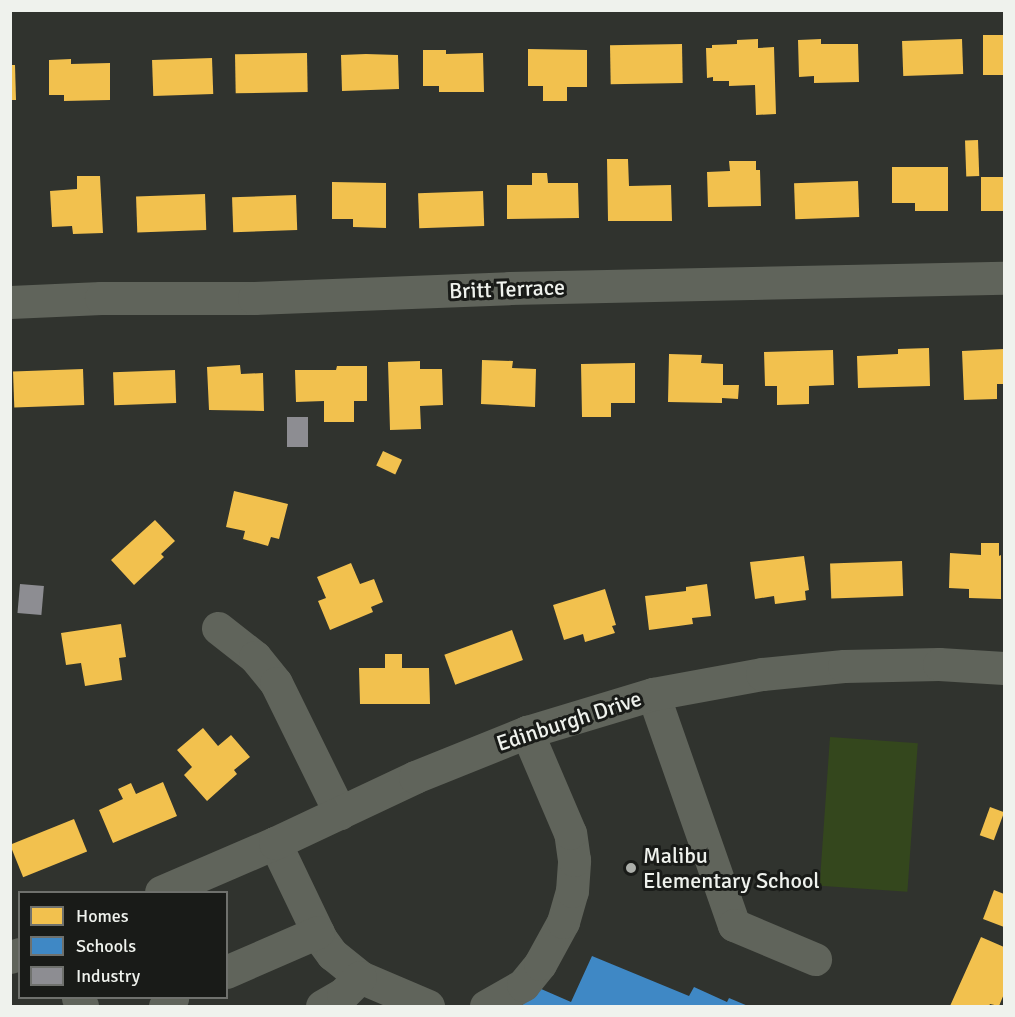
<!DOCTYPE html>
<style>
body{margin:0}
#map{position:relative;width:1015px;height:1017px;overflow:hidden;background:#30332e;font-family:Signika,sans-serif}
div>[style]{position:absolute}
.green>*{inset:0;background:#34471d;transform-origin:0 0}
.homes>*{inset:0;background:#f2c14e;transform-origin:0 0}
.schools>*{inset:0;background:#3f88c5}
.industry>*{inset:0;background:#8d8d92;transform-origin:0 0}
.minor>*{height:33px;margin:-16.5px;padding:0 16.5px;transform-origin:16.5px;border-radius:16.5px;background:#60645b}
.dots>*{width:16px;height:16px;translate:-50% -50%;box-sizing:border-box;border:3px solid #191b18;border-radius:50%}
span{translate:-50% -50%;white-space:nowrap;text-align:center;line-height:1.15;-webkit-text-stroke:6px #191b18;paint-order:stroke}
.street-label{font-size:22px;color:#eff2ed}
.poi-label{font-size:22px;color:#eff2ed}
.left{translate:0 -50%;text-align:left}
.frame{position:absolute;inset:0;border:12px solid #eff2ed;pointer-events:none}
.legend{position:absolute;left:18px;top:891px;width:210px;height:108px;box-sizing:border-box;background:#191b18;border:2px solid #6f716d;margin:0;padding:8px 10px;list-style:none;font-size:18px;color:#eff2ed}
.legend li{display:flex;align-items:center;gap:12px;height:30px}
.legend b{width:30px;border:2px solid #6f716d}
</style>
<div id="map">
<div class="green">
<div style="left:830px;top:737px;width:88px;height:149px;rotate:4deg"></div>
</div>
<div class="homes">
<div style="left:983px;top:35px;width:21px;height:40px"></div>
<div style="clip-path:polygon(758px 39px,758px 48px,774px 47px,776px 114px,756px 115px,755px 85px,729px 86px,729px 81px,713px 81px,713px 77px,707px 78px,706px 48px,712px 48px,712px 45px,737px 44px,737px 40px)"></div>
<div style="clip-path:polygon(821px 39px,821px 44px,858px 44px,859px 82px,814px 83px,814px 76px,799px 77px,798px 40px)"></div>
<div style="left:962px;top:39px;width:35px;height:60px;rotate:88deg"></div>
<div style="left:682px;top:44px;width:39px;height:72px;rotate:89deg"></div>
<div style="clip-path:polygon(528px 49px,587px 50px,587px 87px,567px 87px,567px 101px,543px 101px,543px 86px,528px 86px)"></div>
<div style="clip-path:polygon(423px 50px,446px 50px,446px 54px,483px 53px,484px 92px,439px 92px,439px 86px,423px 86px)"></div>
<div style="left:307px;top:53px;width:39px;height:72px;rotate:89deg"></div>
<div style="clip-path:polygon(366px 54px,398px 55px,399px 89px,342px 91px,341px 55px)"></div>
<div style="left:212px;top:58px;width:36px;height:60px;rotate:88deg"></div>
<div style="clip-path:polygon(71px 59px,71px 64px,110px 63px,110px 100px,64px 101px,64px 95px,49px 95px,49px 60px)"></div>
<div style="clip-path:polygon(10px 65px,15px 65px,16px 100px,10px 100px)"></div>
<div style="left:978px;top:140px;width:36px;height:13px;rotate:88deg"></div>
<div style="clip-path:polygon(607px 159px,628px 159px,629px 186px,671px 185px,672px 221px,608px 221px)"></div>
<div style="clip-path:polygon(729px 161px,756px 161px,756px 170px,760px 170px,761px 206px,708px 207px,707px 172px,730px 171px)"></div>
<div style="clip-path:polygon(892px 167px,948px 167px,948px 211px,915px 211px,915px 203px,892px 203px)"></div>
<div style="clip-path:polygon(532px 173px,547px 173px,548px 183px,578px 183px,579px 218px,507px 219px,507px 185px,532px 185px)"></div>
<div style="clip-path:polygon(77px 176px,100px 176px,103px 233px,73px 234px,72px 226px,52px 227px,50px 191px,77px 189px)"></div>
<div style="left:1004px;top:177px;width:34px;height:23px;rotate:90deg"></div>
<div style="left:858px;top:181px;width:36px;height:64px;rotate:88deg"></div>
<div style="clip-path:polygon(332px 182px,386px 183px,386px 228px,353px 227px,353px 219px,332px 219px)"></div>
<div style="left:483px;top:191px;width:35px;height:65px;rotate:88deg"></div>
<div style="left:205px;top:194px;width:36px;height:69px;rotate:88deg"></div>
<div style="left:296px;top:195px;width:35px;height:64px;rotate:88deg"></div>
<div style="clip-path:polygon(929px 348px,930px 386px,858px 388px,857px 356px,898px 354px,898px 349px)"></div>
<div style="clip-path:polygon(1004px 349px,1004px 384px,997px 384px,997px 399px,964px 400px,962px 351px)"></div>
<div style="clip-path:polygon(833px 350px,834px 385px,809px 386px,809px 404px,777px 405px,777px 386px,765px 386px,764px 352px)"></div>
<div style="clip-path:polygon(669px 354px,702px 355px,701px 363px,723px 364px,723px 385px,739px 385px,738px 399px,722px 398px,722px 403px,668px 402px)"></div>
<div style="clip-path:polygon(482px 360px,513px 361px,512px 368px,536px 369px,535px 407px,481px 404px)"></div>
<div style="clip-path:polygon(420px 361px,420px 369px,442px 369px,443px 405px,420px 406px,421px 429px,390px 430px,388px 362px)"></div>
<div style="clip-path:polygon(635px 363px,635px 403px,611px 403px,611px 417px,582px 417px,581px 364px)"></div>
<div style="clip-path:polygon(240px 365px,241px 374px,263px 373px,264px 411px,209px 410px,207px 367px)"></div>
<div style="clip-path:polygon(337px 366px,367px 366px,367px 401px,354px 401px,354px 422px,324px 422px,324px 401px,296px 402px,295px 370px,336px 370px)"></div>
<div style="left:83px;top:369px;width:36px;height:70px;rotate:88deg"></div>
<div style="left:175px;top:370px;width:33px;height:62px;rotate:88deg"></div>
<div style="left:383px;top:451px;width:21px;height:16px;rotate:25deg"></div>
<div style="clip-path:polygon(234px 491px,288px 504px,279px 539px,271px 537px,268px 546px,243px 539px,245px 531px,226px 527px)"></div>
<div style="clip-path:polygon(155px 520px,175px 541px,161px 554px,164px 557px,134px 585px,111px 560px)"></div>
<div style="clip-path:polygon(981px 543px,999px 543px,999px 556px,1001px 555px,1001px 599px,969px 598px,969px 589px,949px 588px,950px 553px,981px 555px)"></div>
<div style="clip-path:polygon(804px 556px,809px 590px,805px 591px,806px 600px,775px 604px,774px 596px,755px 599px,750px 562px)"></div>
<div style="left:902px;top:561px;width:35px;height:72px;rotate:88deg"></div>
<div style="clip-path:polygon(351px 563px,360px 584px,374px 579px,383px 602px,371px 607px,373px 612px,330px 630px,318px 601px,326px 598px,317px 577px)"></div>
<div style="clip-path:polygon(707px 584px,711px 616px,692px 618px,693px 624px,649px 630px,645px 596px,686px 591px,686px 587px)"></div>
<div style="clip-path:polygon(605px 589px,616px 625px,612px 626px,615px 633px,585px 642px,583px 634px,564px 640px,553px 605px)"></div>
<div style="clip-path:polygon(121px 624px,126px 657px,119px 658px,122px 680px,85px 686px,81px 663px,66px 665px,61px 633px)"></div>
<div style="left:512px;top:630px;width:32px;height:72px;rotate:70deg"></div>
<div style="clip-path:polygon(385px 654px,402px 654px,402px 668px,429px 668px,430px 704px,360px 704px,359px 668px,385px 668px)"></div>
<div style="clip-path:polygon(203px 728px,218px 746px,231px 735px,250px 757px,234px 770px,237px 774px,207px 801px,184px 775px,192px 767px,177px 750px)"></div>
<div style="clip-path:polygon(163px 782px,177px 816px,113px 843px,99px 810px,123px 799px,118px 789px,131px 783px,136px 794px)"></div>
<div style="left:990px;top:807px;width:15px;height:30px;rotate:20deg"></div>
<div style="left:74px;top:819px;width:35px;height:69px;rotate:68deg"></div>
<div style="clip-path:polygon(994px 890px,1004px 894px,1004px 927px,983px 919px)"></div>
<div style="clip-path:polygon(981px 937px,1004px 947px,1004px 994px,999px 1006px,990px 1004px,989px 1006px,950px 1006px)"></div>
</div>
<div class="schools">
<div style="clip-path:polygon(592px 956px,689px 996px,694px 987px,727px 1002px,729px 998px,748px 1006px,522px 1006px,532px 985px,571px 1002px)"></div>
</div>
<div class="industry">
<div style="left:287px;top:417px;width:21px;height:30px"></div>
<div style="left:20px;top:584px;width:24px;height:29px;rotate:5deg"></div>
</div>
<div class="minor">
<div style="left:10px;top:302px;width:91px;rotate:-2.5deg"></div>
<div style="left:101px;top:298px;width:153px"></div>
<div style="left:254px;top:298px;width:255px;rotate:-2.2deg"></div>
<div style="left:509px;top:288px;width:495px;rotate:-1.2deg"></div>
<div style="left:218px;top:628px;width:47px;rotate:38.1deg"></div>
<div style="left:255px;top:657px;width:33px;rotate:51deg"></div>
<div style="left:276px;top:683px;width:145px;rotate:63.8deg"></div>
<div style="left:653px;top:694px;width:245px;rotate:70.7deg"></div>
<div style="left:734px;top:925px;width:88px;rotate:22.8deg"></div>
<div style="left:275px;top:843px;width:106px;rotate:64.4deg"></div>
<div style="left:321px;top:939px;width:19px;rotate:54deg"></div>
<div style="left:332px;top:954px;width:36px;rotate:39deg"></div>
<div style="left:360px;top:977px;width:74px;rotate:23.1deg"></div>
<div style="left:161px;top:892px;width:124px;rotate:-23.3deg"></div>
<div style="left:275px;top:843px;width:155px;rotate:-25.2deg"></div>
<div style="left:415px;top:777px;width:121px;rotate:-21.9deg"></div>
<div style="left:527px;top:732px;width:132px;rotate:-16.8deg"></div>
<div style="left:653px;top:694px;width:111px;rotate:-10.4deg"></div>
<div style="left:762px;top:674px;width:82px;rotate:-5.6deg"></div>
<div style="left:844px;top:666px;width:95px;rotate:-1.2deg"></div>
<div style="left:939px;top:664px;width:65px;rotate:3.5deg"></div>
<div style="left:10px;top:957px;width:10px;rotate:-17deg"></div>
<div style="left:226px;top:972px;width:100px;rotate:-23.5deg"></div>
<div style="left:78px;top:998px;width:9px;rotate:63deg"></div>
<div style="left:165px;top:1006px;width:11px;rotate:-49deg"></div>
<div style="left:322px;top:1006px;width:24px;rotate:-30deg"></div>
<div style="left:343px;top:994px;width:24px;rotate:-45deg"></div>
<div style="left:486px;top:1006px;width:43px;rotate:-29.6deg"></div>
<div style="left:523px;top:985px;width:27px;rotate:-51deg"></div>
<div style="left:540px;top:964px;width:48px;rotate:-61.3deg"></div>
<div style="left:563px;top:922px;width:32px;rotate:-74deg"></div>
<div style="left:572px;top:891px;width:31px;rotate:-86deg"></div>
<div style="left:574px;top:860px;width:27px;rotate:-98deg"></div>
<div style="left:570px;top:833px;width:110px;rotate:-113.1deg"></div>
</div>
<div class="dots">
<div style="left:631px;top:868px;background:#acafaa"></div>
</div>
<div class="street-label">
<span style="left:507px;top:289px;rotate:-2deg">Britt Terrace</span>
<span style="left:569px;top:721px;rotate:-18deg">Edinburgh Drive</span>
</div>
<div class="poi-label">
<span class="left" style="left:643px;top:868px">Malibu<br>Elementary School</span>
</div>
<div class="frame"></div>
<ul class="legend">
<li><b style="height:16px;background:#f2c14e"></b>Homes</li>
<li><b style="height:16px;background:#3f88c5"></b>Schools</li>
<li><b style="height:16px;background:#8d8d92"></b>Industry</li>
</ul>
</div>
